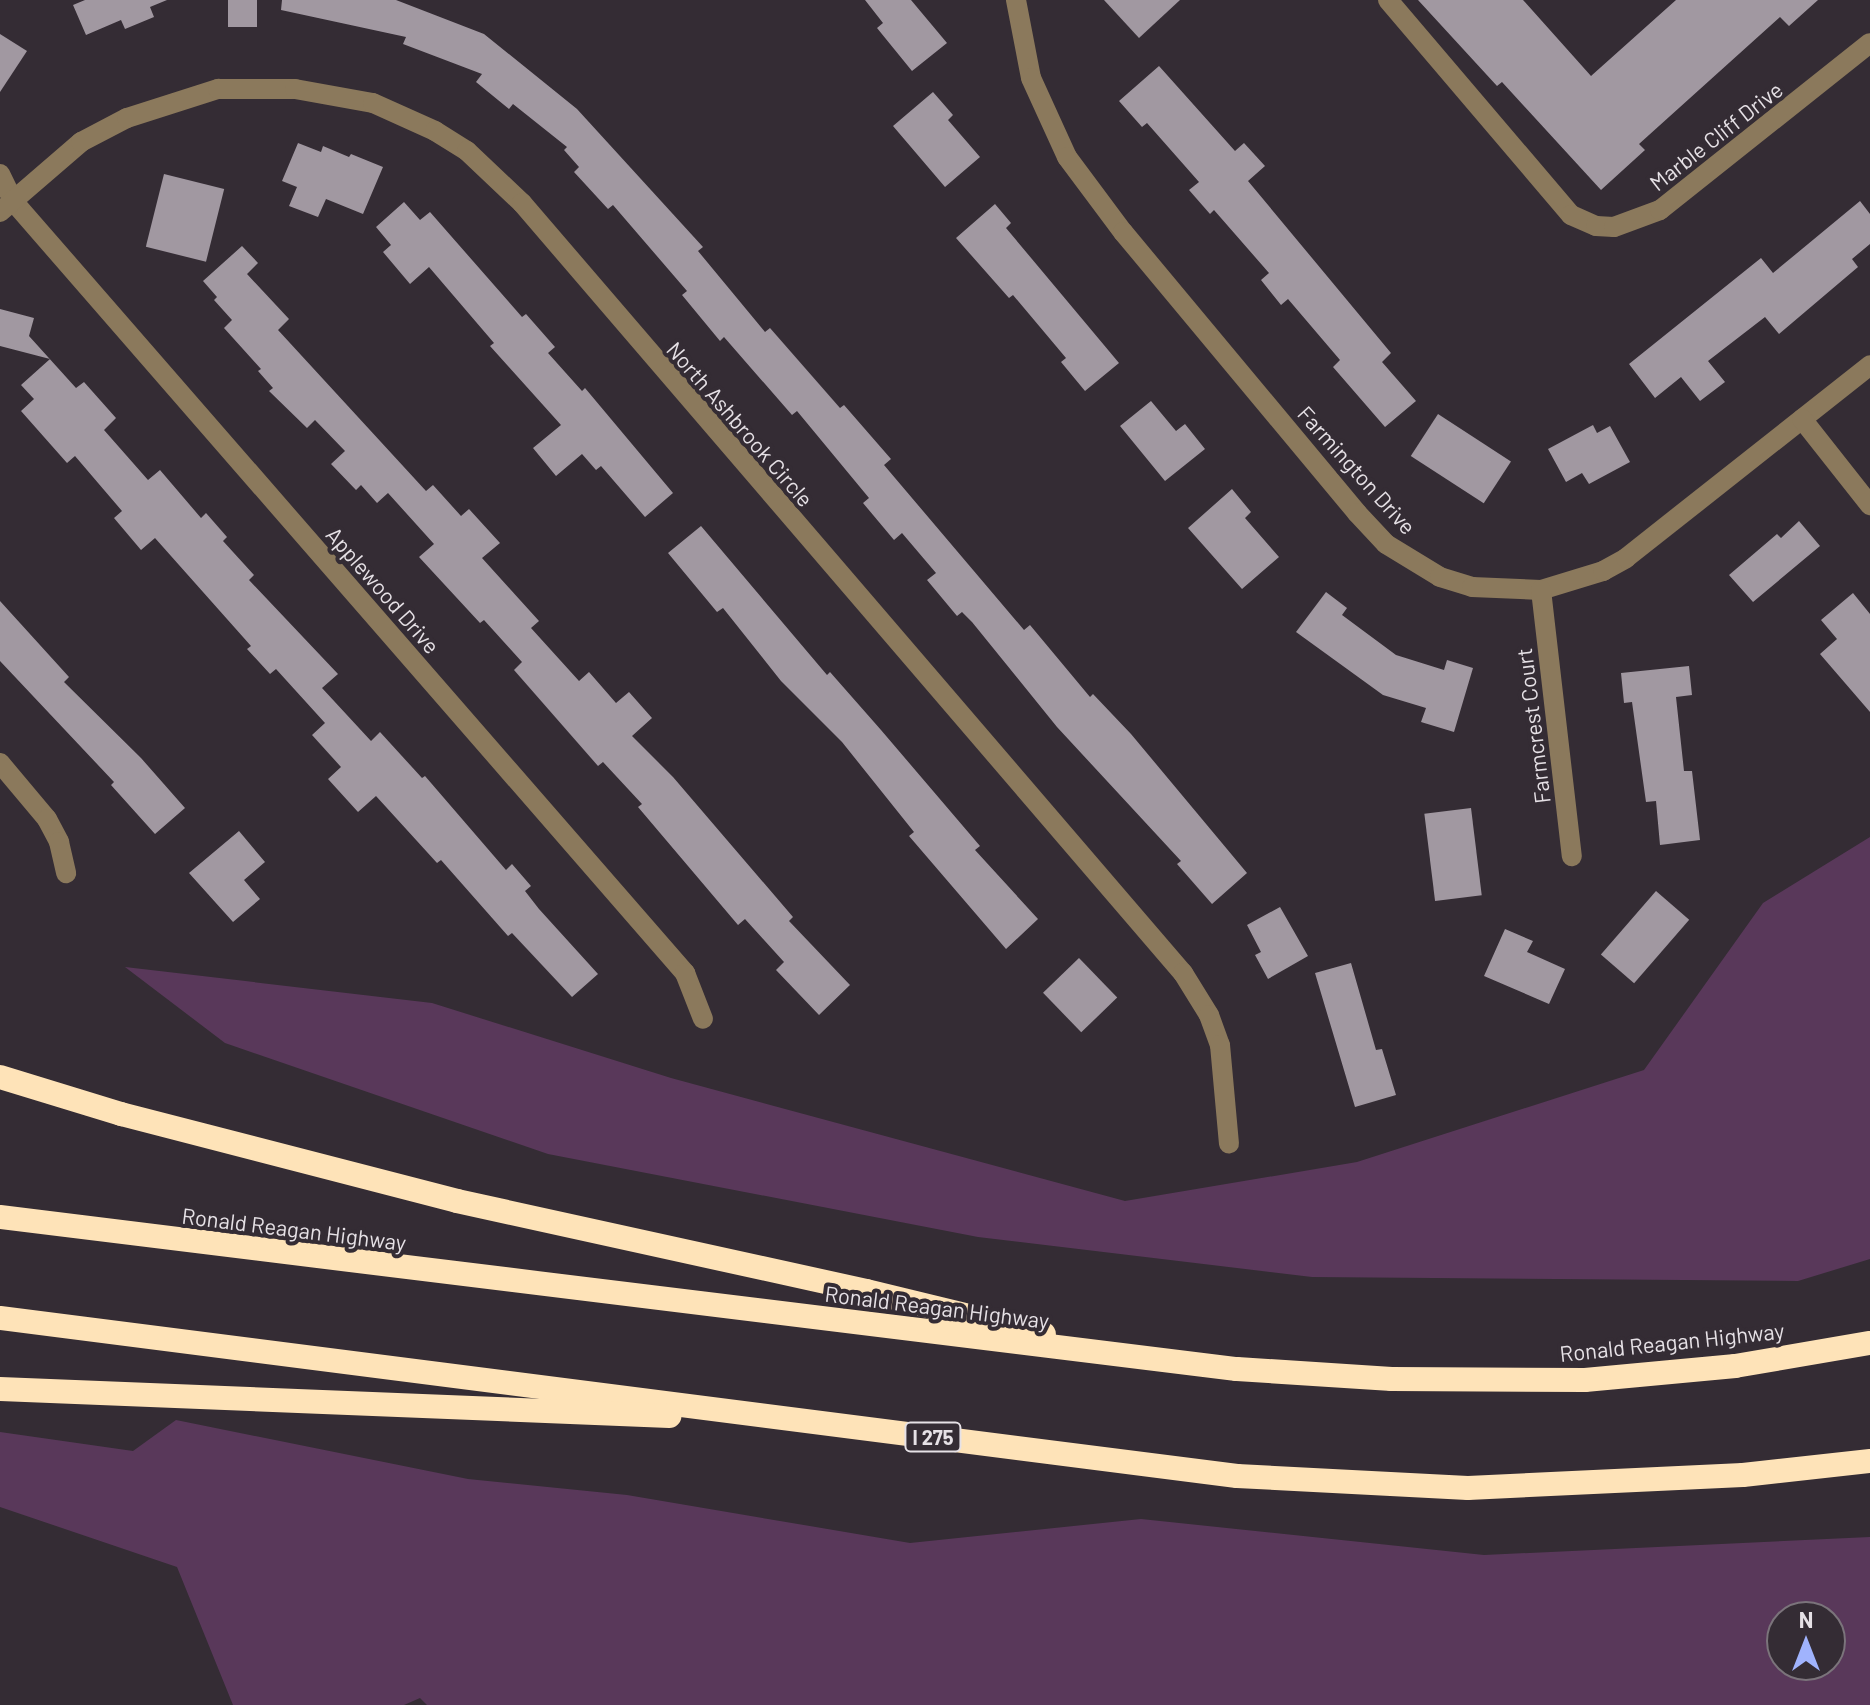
<!DOCTYPE html>
<style>
body{margin:0}
#map{position:relative;width:1870px;height:1705px;overflow:hidden;background:#342c34;font-family:Barlow,sans-serif}
div>[style]{position:absolute}
.green>*{inset:0;background:#59385a}
.building>*{inset:0;background:#a198a1;transform-origin:0 0}
.minor>*{height:20px;margin:-10px;padding:0 10px;transform-origin:10px;border-radius:10px;background:#8b795c}
.highway>*{height:24px;margin:-12px;padding:0 12px;transform-origin:12px;border-radius:12px;background:#fee3b8}
span{translate:-50% -50%;white-space:nowrap;text-align:center;line-height:1.15;-webkit-text-stroke:8px #342c34;paint-order:stroke}
.shield-label span{padding:2px 6px;background:#342c34;border:2px solid;border-radius:6px;-webkit-text-stroke-width:0}
.shield-label{font-size:20px;color:#e6e1e6;font-weight:700}
.street-label{font-size:22px;color:#e6e1e6}
.north{position:absolute;left:1766px;top:1601px;width:80px;height:80px;box-sizing:border-box;background:#342c34;border:2px solid #7b747b;border-radius:50%;rotate:0deg;font-size:22px;font-weight:700;line-height:32px;text-align:center;color:#e6e1e6}
.north::after{content:'';display:block;margin:auto;width:28px;height:36px;background:#a0b3fd;clip-path:polygon(50% 0,100% 100%,50% 72%,0 100%)}
</style>
<div id="map">
<div class="green">
<div style="clip-path:polygon(1870px 837px,1870px 1259px,1798px 1281px,1312px 1277px,978px 1237px,548px 1154px,225px 1043px,125px 967px,432px 1003px,671px 1078px,1125px 1201px,1357px 1162px,1644px 1070px,1763px 903px)"></div>
<div style="clip-path:polygon(evenodd,176px 1420px,468px 1479px,627px 1495px,910px 1543px,1141px 1519px,1484px 1555px,1870px 1537px,1870px 1705px,427px 1705px,420px 1698px,404px 1705px,233px 1705px,177px 1567px,0 1507px,0 1432px,133px 1451px,176px 1420px,1830px 1617px,1830px 1665px,1782px 1665px,1782px 1617px,1830px 1617px)"></div>
</div>
<div class="building">
<div style="clip-path:polygon(85px 0,167px 0,150px 7px,154px 17px,125px 29px,121px 20px,86px 35px,73px 5px)"></div>
<div style="left:228px;top:0;width:29px;height:27px"></div>
<div style="clip-path:polygon(282px 0,396px 0,484px 34px,577px 109px,703px 247px,698px 251px,765px 332px,770px 328px,840px 408px,844px 405px,891px 459px,884px 465px,1024px 630px,1030px 625px,1090px 697px,1093px 694px,1131px 734px,1247px 873px,1212px 904px,1177px 864px,1181px 861px,1057px 727px,972px 622px,962px 612px,957px 616px,927px 580px,936px 573px,902px 533px,894px 540px,863px 503px,869px 498px,797px 411px,792px 415px,724px 337px,720px 341px,682px 295px,687px 291px,613px 205px,608px 209px,574px 172px,579px 167px,564px 150px,567px 147px,513px 104px,509px 109px,476px 82px,482px 74px,403px 44px,406px 37px,281px 10px)"></div>
<div style="clip-path:polygon(865px 0,911px 0,947px 43px,912px 71px,877px 28px,883px 23px)"></div>
<div style="clip-path:polygon(1104px 0,1180px 0,1139px 38px)"></div>
<div style="clip-path:polygon(1418px 0,1523px 0,1591px 76px,1676px 0,1818px 0,1789px 26px,1780px 17px,1639px 144px,1645px 150px,1601px 190px,1502px 82px,1497px 86px)"></div>
<div style="clip-path:polygon(0 34px,27px 51px,0 92px)"></div>
<div style="clip-path:polygon(1159px 66px,1235px 151px,1244px 143px,1265px 166px,1248px 181px,1391px 353px,1382px 362px,1416px 401px,1385px 427px,1333px 367px,1340px 360px,1288px 299px,1281px 305px,1261px 280px,1269px 273px,1214px 210px,1210px 214px,1189px 190px,1199px 182px,1147px 123px,1142px 127px,1119px 101px)"></div>
<div style="clip-path:polygon(933px 92px,953px 115px,948px 120px,980px 157px,945px 187px,893px 126px)"></div>
<div style="clip-path:polygon(298px 143px,321px 152px,323px 146px,349px 157px,351px 154px,383px 167px,363px 214px,326px 199px,318px 217px,289px 206px,297px 187px,282px 181px)"></div>
<div style="left:164px;top:174px;width:62px;height:75px;rotate:14deg"></div>
<div style="clip-path:polygon(1860px 201px,1870px 214px,1870px 244px,1852px 259px,1858px 267px,1779px 334px,1765px 317px,1708px 361px,1725px 382px,1700px 401px,1681px 377px,1655px 398px,1629px 364px,1761px 258px,1773px 273px)"></div>
<div style="clip-path:polygon(404px 202px,420px 220px,430px 212px,522px 317px,526px 314px,555px 347px,548px 353px,582px 391px,585px 388px,673px 493px,645px 517px,601px 466px,596px 470px,582px 454px,556px 476px,533px 448px,561px 425px,490px 346px,494px 343px,429px 267px,410px 284px,383px 252px,391px 245px,376px 227px)"></div>
<div style="clip-path:polygon(995px 204px,1011px 223px,1006px 228px,1119px 363px,1085px 391px,1061px 362px,1066px 358px,1013px 295px,1009px 298px,956px 238px)"></div>
<div style="clip-path:polygon(242px 246px,258px 263px,247px 274px,289px 319px,278px 330px,426px 491px,433px 485px,461px 516px,469px 509px,500px 543px,482px 558px,539px 621px,531px 628px,579px 681px,589px 672px,616px 703px,629px 692px,652px 718px,632px 736px,673px 777px,793px 917px,789px 921px,850px 985px,819px 1015px,776px 970px,784px 962px,745px 919px,738px 925px,638px 807px,642px 804px,603px 762px,598px 766px,514px 670px,522px 662px,484px 620px,480px 623px,419px 557px,434px 544px,388px 493px,377px 503px,361px 485px,356px 490px,331px 464px,345px 451px,315px 420px,307px 428px,269px 391px,273px 388px,258px 371px,261px 369px,224px 328px,232px 320px,214px 300px,217px 297px,203px 281px)"></div>
<div style="clip-path:polygon(0 309px,34px 318px,29px 336px,76px 388px,84px 382px,116px 418px,104px 430px,148px 480px,160px 470px,201px 518px,206px 513px,227px 537px,223px 541px,254px 575px,249px 580px,338px 674px,322px 688px,371px 741px,380px 732px,422px 778px,425px 776px,506px 870px,512px 864px,531px 886px,525px 891px,539px 909px,598px 974px,572px 997px,512px 933px,508px 936px,441px 860px,437px 863px,376px 796px,358px 812px,328px 779px,341px 767px,312px 735px,325px 723px,276px 669px,270px 674px,247px 649px,251px 646px,155px 538px,141px 550px,114px 518px,122px 511px,75px 456px,67px 463px,21px 411px,34px 399px,21px 385px,50px 359px,0 346px)"></div>
<div style="clip-path:polygon(1151px 401px,1176px 431px,1185px 424px,1205px 449px,1165px 481px,1120px 426px)"></div>
<div style="left:1438px;top:414px;width:87px;height:50px;rotate:33deg"></div>
<div style="clip-path:polygon(1593px 425px,1597px 433px,1610px 426px,1630px 462px,1589px 484px,1582px 473px,1566px 482px,1548px 449px)"></div>
<div style="clip-path:polygon(1232px 489px,1251px 512px,1245px 518px,1279px 557px,1242px 589px,1188px 528px)"></div>
<div style="clip-path:polygon(1799px 521px,1820px 546px,1753px 602px,1729px 575px,1777px 534px,1781px 538px)"></div>
<div style="clip-path:polygon(701px 526px,827px 675px,830px 672px,881px 730px,980px 846px,975px 850px,1038px 919px,1006px 949px,909px 836px,914px 832px,842px 742px,781px 681px,723px 608px,717px 612px,668px 553px)"></div>
<div style="clip-path:polygon(1326px 592px,1347px 608px,1342px 615px,1396px 655px,1444px 670px,1447px 660px,1473px 668px,1454px 732px,1421px 722px,1426px 708px,1383px 695px,1296px 632px)"></div>
<div style="clip-path:polygon(1853px 593px,1870px 614px,1870px 712px,1820px 654px,1837px 639px,1821px 620px)"></div>
<div style="clip-path:polygon(0 601px,69px 677px,64px 682px,141px 758px,185px 808px,155px 834px,111px 785px,114px 782px,0 661px)"></div>
<div style="clip-path:polygon(1689px 666px,1692px 695px,1676px 697px,1684px 771px,1692px 771px,1700px 840px,1660px 845px,1656px 801px,1646px 802px,1632px 702px,1624px 703px,1621px 673px)"></div>
<div style="left:1471px;top:808px;width:88px;height:47px;rotate:83deg"></div>
<div style="clip-path:polygon(239px 831px,265px 862px,244px 880px,260px 899px,233px 922px,189px 873px)"></div>
<div style="left:1656px;top:891px;width:44px;height:84px;rotate:41deg"></div>
<div style="clip-path:polygon(1280px 907px,1308px 956px,1268px 979px,1255px 955px,1261px 952px,1247px 925px)"></div>
<div style="clip-path:polygon(1505px 929px,1533px 941px,1527px 952px,1565px 969px,1549px 1004px,1484px 976px)"></div>
<div style="left:1079px;top:958px;width:55px;height:50px;rotate:46deg"></div>
<div style="clip-path:polygon(1351px 963px,1376px 1050px,1382px 1049px,1396px 1095px,1355px 1107px,1315px 973px)"></div>
</div>
<div class="minor">
<div style="left:1016px;top:0;width:79px;rotate:79.1deg"></div>
<div style="left:1031px;top:78px;width:87px;rotate:65.5deg"></div>
<div style="left:1067px;top:157px;width:94px;rotate:53.3deg"></div>
<div style="left:1123px;top:232px;width:366px;rotate:50.2deg"></div>
<div style="left:1357px;top:513px;width:42px;rotate:46.9deg"></div>
<div style="left:1386px;top:544px;width:63px;rotate:31.4deg"></div>
<div style="left:1440px;top:577px;width:34px;rotate:17deg"></div>
<div style="left:1472px;top:587px;width:69px;rotate:2.5deg"></div>
<div style="left:1541px;top:590px;width:65px;rotate:-17deg"></div>
<div style="left:1603px;top:571px;width:26px;rotate:-29deg"></div>
<div style="left:1626px;top:558px;width:311px;rotate:-38.3deg"></div>
<div style="left:1388px;top:0;width:282px;rotate:49.6deg"></div>
<div style="left:1571px;top:215px;width:27px;rotate:24deg"></div>
<div style="left:1596px;top:226px;width:18px;rotate:3deg"></div>
<div style="left:1614px;top:227px;width:49px;rotate:-20.3deg"></div>
<div style="left:1660px;top:210px;width:268px;rotate:-38.5deg"></div>
<div style="left:0;top:174px;width:30px;rotate:64deg"></div>
<div style="left:13px;top:201px;width:1024px;rotate:48.96deg"></div>
<div style="left:685px;top:973px;width:49px;rotate:68.6deg"></div>
<div style="left:0;top:212px;width:107px;rotate:-40.8deg"></div>
<div style="left:81px;top:142px;width:52px;rotate:-27.6deg"></div>
<div style="left:127px;top:118px;width:96px;rotate:-17.7deg"></div>
<div style="left:218px;top:89px;width:77px"></div>
<div style="left:295px;top:89px;width:79px;rotate:10.2deg"></div>
<div style="left:373px;top:103px;width:68px;rotate:24.3deg"></div>
<div style="left:435px;top:131px;width:38px;rotate:32deg"></div>
<div style="left:467px;top:151px;width:76px;rotate:43.4deg"></div>
<div style="left:522px;top:203px;width:1015px;rotate:49.36deg"></div>
<div style="left:1183px;top:973px;width:49px;rotate:58.2deg"></div>
<div style="left:1209px;top:1015px;width:32px;rotate:70deg"></div>
<div style="left:1220px;top:1045px;width:99px;rotate:84.8deg"></div>
<div style="left:1802px;top:419px;width:110px;rotate:51.7deg"></div>
<div style="left:1541px;top:590px;width:268px;rotate:83.4deg"></div>
<div style="left:0;top:763px;width:73px;rotate:50deg"></div>
<div style="left:47px;top:819px;width:26px;rotate:62deg"></div>
<div style="left:59px;top:842px;width:32px;rotate:77deg"></div>
</div>
<div class="highway">
<div style="left:0;top:1077px;width:127px;rotate:17deg"></div>
<div style="left:121px;top:1114px;width:347px;rotate:14.5deg"></div>
<div style="left:457px;top:1201px;width:419px;rotate:12.4deg"></div>
<div style="left:866px;top:1291px;width:183px;rotate:13.6deg"></div>
<div style="left:0;top:1217px;width:1246px;rotate:7.01deg"></div>
<div style="left:1237px;top:1369px;width:155px;rotate:3.7deg"></div>
<div style="left:1392px;top:1379px;width:193px;rotate:0.3deg"></div>
<div style="left:1585px;top:1380px;width:151px;rotate:-5.3deg"></div>
<div style="left:1735px;top:1366px;width:137px;rotate:-9.7deg"></div>
<div style="left:0;top:1318px;width:1247px;rotate:7.28deg"></div>
<div style="left:1237px;top:1476px;width:231px;rotate:3deg"></div>
<div style="left:1468px;top:1488px;width:275px;rotate:-2.7deg"></div>
<div style="left:1743px;top:1475px;width:128px;rotate:-6.3deg"></div>
<div style="left:0;top:1389px;width:670px;rotate:2.31deg"></div>
</div>
<div class="shield-label">
<span style="left:933px;top:1437px">I 275</span>
</div>
<div class="street-label">
<span style="left:1716px;top:136px;rotate:-38deg">Marble Cliff Drive</span>
<span style="left:740px;top:424px;rotate:49deg">North Ashbrook Circle</span>
<span style="left:1357px;top:470px;rotate:48deg">Farmington Drive</span>
<span style="left:383px;top:590px;rotate:49deg">Applewood Drive</span>
<span style="left:1533px;top:726px;rotate:-97deg">Farmcrest Court</span>
<span style="left:294px;top:1229px;rotate:7deg">Ronald Reagan Highway</span>
<span style="left:937px;top:1307px;rotate:7deg">Ronald Reagan Highway</span>
<span style="left:1672px;top:1342px;rotate:-6deg">Ronald Reagan Highway</span>
</div>
<div class="north">N</div>
</div>
